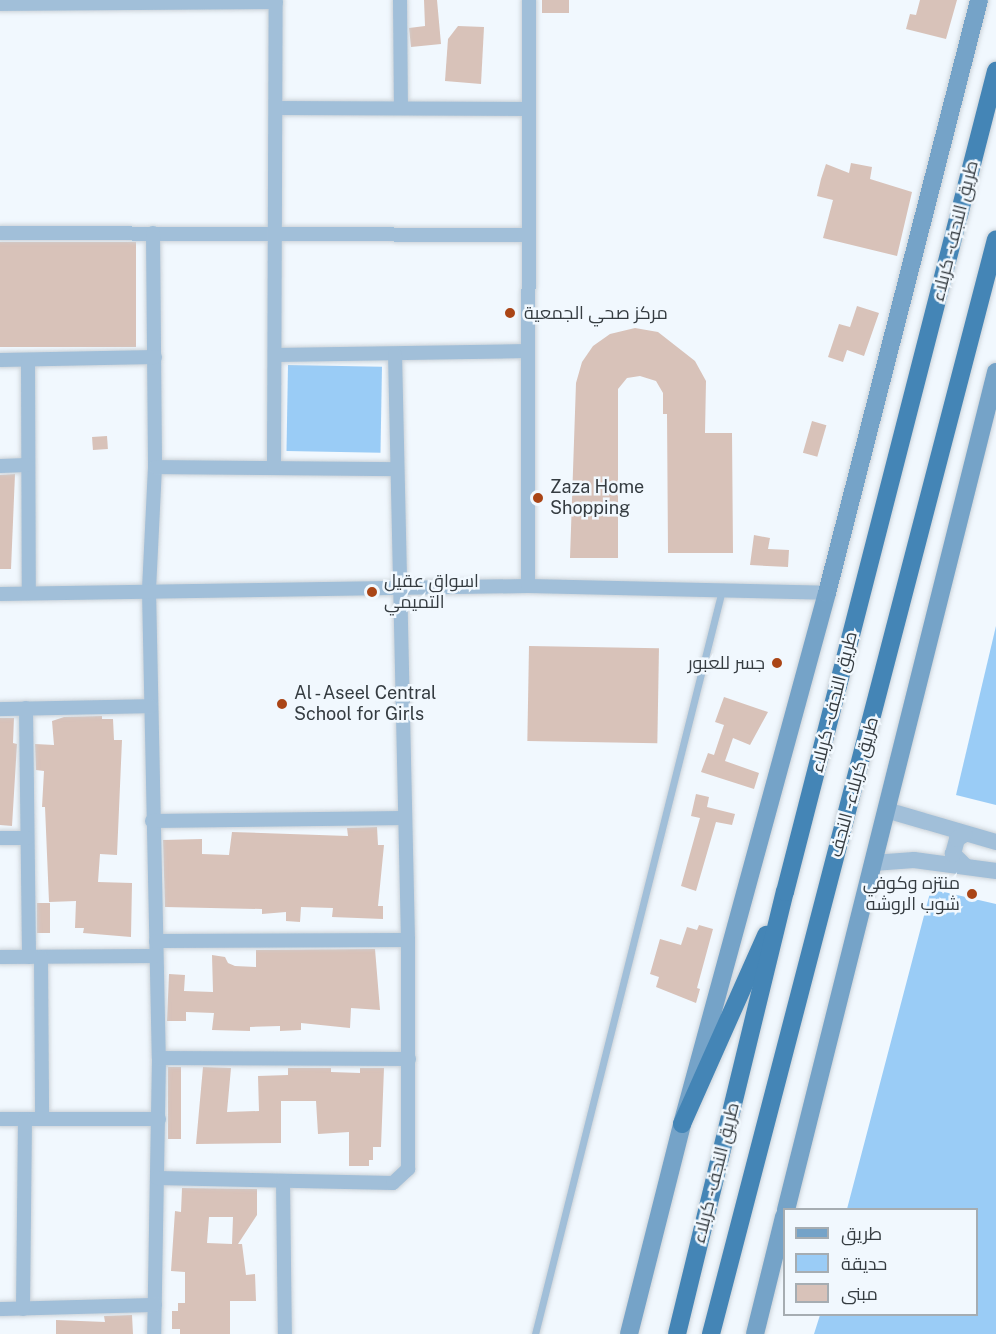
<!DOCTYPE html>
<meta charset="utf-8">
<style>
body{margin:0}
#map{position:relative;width:996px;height:1334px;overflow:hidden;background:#f1f8fe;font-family:"Public Sans",Cairo,sans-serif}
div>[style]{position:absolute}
.green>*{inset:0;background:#9accf6;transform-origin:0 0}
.building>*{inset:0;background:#d8c2b9;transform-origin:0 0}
.roads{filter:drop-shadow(0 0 2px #cbd2d8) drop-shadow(0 0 2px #cbd2d8)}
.service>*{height:7px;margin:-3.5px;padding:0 3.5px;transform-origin:3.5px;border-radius:3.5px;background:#a1bfd9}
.minor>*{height:14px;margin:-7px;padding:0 7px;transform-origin:7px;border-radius:7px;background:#a1bfd9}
.tertiary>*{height:16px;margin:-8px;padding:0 8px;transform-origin:8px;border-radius:8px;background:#a1bfd9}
.secondary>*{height:18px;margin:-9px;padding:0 9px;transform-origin:9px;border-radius:9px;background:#75a3c8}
.trunk>*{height:18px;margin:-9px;padding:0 9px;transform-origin:9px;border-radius:9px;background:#4485b6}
.dots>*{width:16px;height:16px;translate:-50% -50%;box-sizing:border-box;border:3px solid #f1f8fe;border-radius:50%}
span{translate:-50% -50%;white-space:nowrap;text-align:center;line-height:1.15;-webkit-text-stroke:5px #f1f8fe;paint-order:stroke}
.street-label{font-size:18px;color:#353c41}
.poi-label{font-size:18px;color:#353c41}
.left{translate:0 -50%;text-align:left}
.right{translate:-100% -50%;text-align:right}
.legend{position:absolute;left:783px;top:1208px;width:195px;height:108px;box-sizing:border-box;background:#f1f8fe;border:2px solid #a6adb2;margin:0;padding:8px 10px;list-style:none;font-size:18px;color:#353c41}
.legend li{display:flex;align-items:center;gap:12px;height:30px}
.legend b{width:30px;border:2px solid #a6adb2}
</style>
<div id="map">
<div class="green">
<div style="left:288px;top:365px;width:94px;height:86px;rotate:1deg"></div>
<div style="clip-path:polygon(996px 626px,996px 805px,956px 795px)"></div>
<div style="clip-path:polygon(931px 889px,996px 904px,996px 1334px,814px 1334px,820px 1315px,976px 1314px,976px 1210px,847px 1209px)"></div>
</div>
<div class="building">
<div style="clip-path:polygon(424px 0,437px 0,441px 44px,411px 47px,409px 28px,425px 26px)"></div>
<div style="left:542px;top:0;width:27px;height:13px"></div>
<div style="clip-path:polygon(920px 0,957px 0,946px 39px,906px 29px,910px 14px,916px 15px)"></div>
<div style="clip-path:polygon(458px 26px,484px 27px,481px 84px,445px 81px,448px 39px)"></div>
<div style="clip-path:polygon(851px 163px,872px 167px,870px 179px,912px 192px,897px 256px,823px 238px,833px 200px,817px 196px,821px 179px,826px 164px,849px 173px)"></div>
<div style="left:0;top:242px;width:136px;height:105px"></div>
<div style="clip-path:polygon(857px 306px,879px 313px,864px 356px,847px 350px,843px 362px,828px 357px,839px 324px,850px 327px)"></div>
<div style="clip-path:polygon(635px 328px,658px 332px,695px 361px,706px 381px,705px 433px,732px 433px,733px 553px,668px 553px,667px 414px,663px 414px,663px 393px,656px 381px,640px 376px,627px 378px,618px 389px,618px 558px,570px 558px,576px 383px,582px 362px,593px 346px,610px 334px)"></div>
<div style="left:812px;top:421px;width:15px;height:33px;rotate:16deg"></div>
<div style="left:107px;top:436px;width:13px;height:15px;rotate:86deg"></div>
<div style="clip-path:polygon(15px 474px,11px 569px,0 569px,0 475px)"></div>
<div style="clip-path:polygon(754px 535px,770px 538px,768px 549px,789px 550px,788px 567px,750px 565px)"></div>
<div style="left:529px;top:646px;width:130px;height:95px;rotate:1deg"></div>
<div style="clip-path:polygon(724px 697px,768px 712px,750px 745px,733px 738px,725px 761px,759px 773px,754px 789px,701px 772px,708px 753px,714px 755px,724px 725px,715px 722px)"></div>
<div style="clip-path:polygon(102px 716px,102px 719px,113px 719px,114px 740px,122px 740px,117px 855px,100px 854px,98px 882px,132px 883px,131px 937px,83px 933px,84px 928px,75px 928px,76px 901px,49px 902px,45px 807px,42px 807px,44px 771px,36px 770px,35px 744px,54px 745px,52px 721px,64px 717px)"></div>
<div style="clip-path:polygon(0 718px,14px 718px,13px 743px,17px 744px,12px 826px,0 825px)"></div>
<div style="clip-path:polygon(696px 794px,709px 797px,707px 807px,735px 814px,732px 825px,716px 822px,696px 891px,681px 886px,700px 818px,691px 816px)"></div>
<div style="clip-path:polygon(377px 827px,378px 845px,384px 845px,378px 906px,383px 906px,383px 919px,332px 917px,333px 908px,301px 907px,300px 922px,286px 921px,286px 912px,262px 914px,262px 909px,165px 907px,163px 840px,202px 839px,202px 854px,229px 855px,232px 832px,348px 836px,347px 828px)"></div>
<div style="left:37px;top:903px;width:13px;height:30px"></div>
<div style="clip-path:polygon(699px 925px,713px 929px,697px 988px,700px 989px,696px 1003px,656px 987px,659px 977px,650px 974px,660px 939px,681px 945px,687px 927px,697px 930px)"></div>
<div style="clip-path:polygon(375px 949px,380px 1010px,351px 1008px,350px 1028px,301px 1023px,301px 1030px,280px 1031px,280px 1026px,250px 1027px,250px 1031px,212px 1030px,214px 1013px,186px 1012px,186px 1021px,167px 1021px,169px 974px,185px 975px,184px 991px,213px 992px,212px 955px,225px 957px,228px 963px,235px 966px,256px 967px,256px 950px)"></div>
<div style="left:168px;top:1067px;width:13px;height:72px"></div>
<div style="clip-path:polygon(203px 1067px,231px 1068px,227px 1112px,259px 1111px,258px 1076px,288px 1075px,288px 1068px,331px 1068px,331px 1072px,360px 1073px,360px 1068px,384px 1068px,381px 1147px,373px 1147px,373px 1160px,369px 1160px,369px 1166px,349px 1166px,349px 1132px,318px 1134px,316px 1101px,281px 1101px,281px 1143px,196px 1144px)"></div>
<div style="clip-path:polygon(evenodd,182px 1188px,257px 1189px,257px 1215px,238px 1244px,242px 1244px,246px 1275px,255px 1274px,256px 1301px,230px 1301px,230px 1334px,180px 1334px,180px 1329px,172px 1329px,172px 1311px,178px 1311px,178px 1303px,185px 1303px,185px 1272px,171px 1271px,175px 1211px,181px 1212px,182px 1188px,209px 1217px,233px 1217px,232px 1244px,207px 1243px,209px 1217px)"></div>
<div style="clip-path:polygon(132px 1315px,133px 1334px,56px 1334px,56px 1320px,105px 1322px,104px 1316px)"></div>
</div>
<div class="roads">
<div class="service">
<div style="left:535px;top:1334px;width:767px;rotate:-75.89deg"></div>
</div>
<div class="minor">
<div style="left:400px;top:0;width:108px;rotate:89.5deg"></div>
<div style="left:0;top:4px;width:276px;rotate:-0.4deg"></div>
<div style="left:276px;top:108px;width:253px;rotate:0.2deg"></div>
<div style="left:0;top:233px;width:528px;rotate:0.22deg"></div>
<div style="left:153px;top:233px;width:234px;rotate:89.5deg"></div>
<div style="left:155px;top:467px;width:123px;rotate:92.8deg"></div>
<div style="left:149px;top:590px;width:468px;rotate:88.8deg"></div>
<div style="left:159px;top:1058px;width:276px;rotate:91deg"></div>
<div style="left:275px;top:355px;width:252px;rotate:-0.9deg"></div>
<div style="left:0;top:360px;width:155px;rotate:-1.1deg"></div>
<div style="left:28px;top:361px;width:232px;rotate:89.8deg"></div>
<div style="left:0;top:466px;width:27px;rotate:-2deg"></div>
<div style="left:155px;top:467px;width:242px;rotate:0.5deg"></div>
<div style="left:274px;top:467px;width:467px;rotate:-89.8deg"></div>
<div style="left:528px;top:586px;width:586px;rotate:-89.9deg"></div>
<div style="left:0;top:594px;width:528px;rotate:-0.87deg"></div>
<div style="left:528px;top:586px;width:299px;rotate:1.3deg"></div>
<div style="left:26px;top:708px;width:249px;rotate:89.3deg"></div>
<div style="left:0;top:709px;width:151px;rotate:-1.1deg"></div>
<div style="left:152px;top:821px;width:253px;rotate:-0.7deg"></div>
<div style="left:0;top:838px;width:27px"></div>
<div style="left:156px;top:941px;width:252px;rotate:-0.2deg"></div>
<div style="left:0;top:957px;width:156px;rotate:-0.4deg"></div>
<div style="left:41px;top:957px;width:162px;rotate:89.6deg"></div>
<div style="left:159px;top:1058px;width:250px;rotate:0.2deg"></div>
<div style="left:0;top:1119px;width:159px"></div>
<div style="left:157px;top:1178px;width:236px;rotate:1.2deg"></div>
<div style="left:393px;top:1183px;width:21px;rotate:-43deg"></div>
<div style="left:408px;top:1169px;width:229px;rotate:-90deg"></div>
<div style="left:408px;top:940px;width:585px;rotate:-91.27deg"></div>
<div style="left:283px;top:1181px;width:153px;rotate:89.3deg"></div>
<div style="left:0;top:1309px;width:155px;rotate:-1.5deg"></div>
<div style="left:23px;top:1309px;width:190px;rotate:-89.4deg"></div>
</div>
<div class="tertiary">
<div style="left:886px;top:810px;width:115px;rotate:16.2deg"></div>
<div style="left:873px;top:863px;width:41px;rotate:-4.2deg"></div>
<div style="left:914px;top:860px;width:83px;rotate:7.6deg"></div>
<div style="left:964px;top:865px;width:16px;rotate:-135deg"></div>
<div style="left:953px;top:854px;width:16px;rotate:-75deg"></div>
<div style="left:957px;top:839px;width:9px;rotate:-32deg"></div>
</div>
<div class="secondary">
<div style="left:786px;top:1210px;width:864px;rotate:-75.93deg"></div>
<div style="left:629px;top:1334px;width:217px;rotate:-75.8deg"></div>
<div style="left:682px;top:1124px;width:550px;rotate:-74.73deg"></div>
<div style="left:827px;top:593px;width:612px;rotate:-75.62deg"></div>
<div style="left:755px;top:1334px;width:121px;rotate:-76.1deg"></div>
</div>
<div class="trunk">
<div style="left:682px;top:1124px;width:207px;rotate:-66deg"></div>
<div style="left:677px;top:1334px;width:455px;rotate:-76.3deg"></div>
<div style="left:785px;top:892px;width:848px;rotate:-75.59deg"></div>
<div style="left:711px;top:1334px;width:1131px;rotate:-75.41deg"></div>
</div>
</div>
<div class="dots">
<div style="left:510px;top:313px;background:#aa4516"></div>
<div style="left:538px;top:498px;background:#aa4516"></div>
<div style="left:372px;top:592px;background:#aa4516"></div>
<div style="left:777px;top:663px;background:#aa4516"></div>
<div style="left:282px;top:704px;background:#aa4516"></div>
<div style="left:972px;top:894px;background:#aa4516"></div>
</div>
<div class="street-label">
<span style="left:955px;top:231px;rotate:-76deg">طريق النجف - کربلاء</span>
<span style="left:834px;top:702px;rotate:-76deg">طريق النجف - کربلاء</span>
<span style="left:854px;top:787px;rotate:-75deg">طريق کربلاء - النجف</span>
<span style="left:716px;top:1173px;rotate:-76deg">طريق النجف - کربلاء</span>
</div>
<div class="poi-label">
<span class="left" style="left:524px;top:313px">مركز صحي الجمعية</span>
<span class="left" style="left:550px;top:498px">Zaza Home<br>Shopping</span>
<span class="left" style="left:384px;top:592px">اسواق عقيل<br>التميمي</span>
<span class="right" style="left:765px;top:663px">جسر للعبور</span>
<span class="left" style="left:294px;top:704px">Al - Aseel Central<br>School for Girls</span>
<span class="right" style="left:960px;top:894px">منتزه وكوفي<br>شوب الروشه</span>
</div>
<ul class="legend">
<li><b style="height:8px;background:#75a3c8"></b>طريق</li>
<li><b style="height:16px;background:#9accf6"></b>حديقة</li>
<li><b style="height:16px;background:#d8c2b9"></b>مبنى</li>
</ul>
</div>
